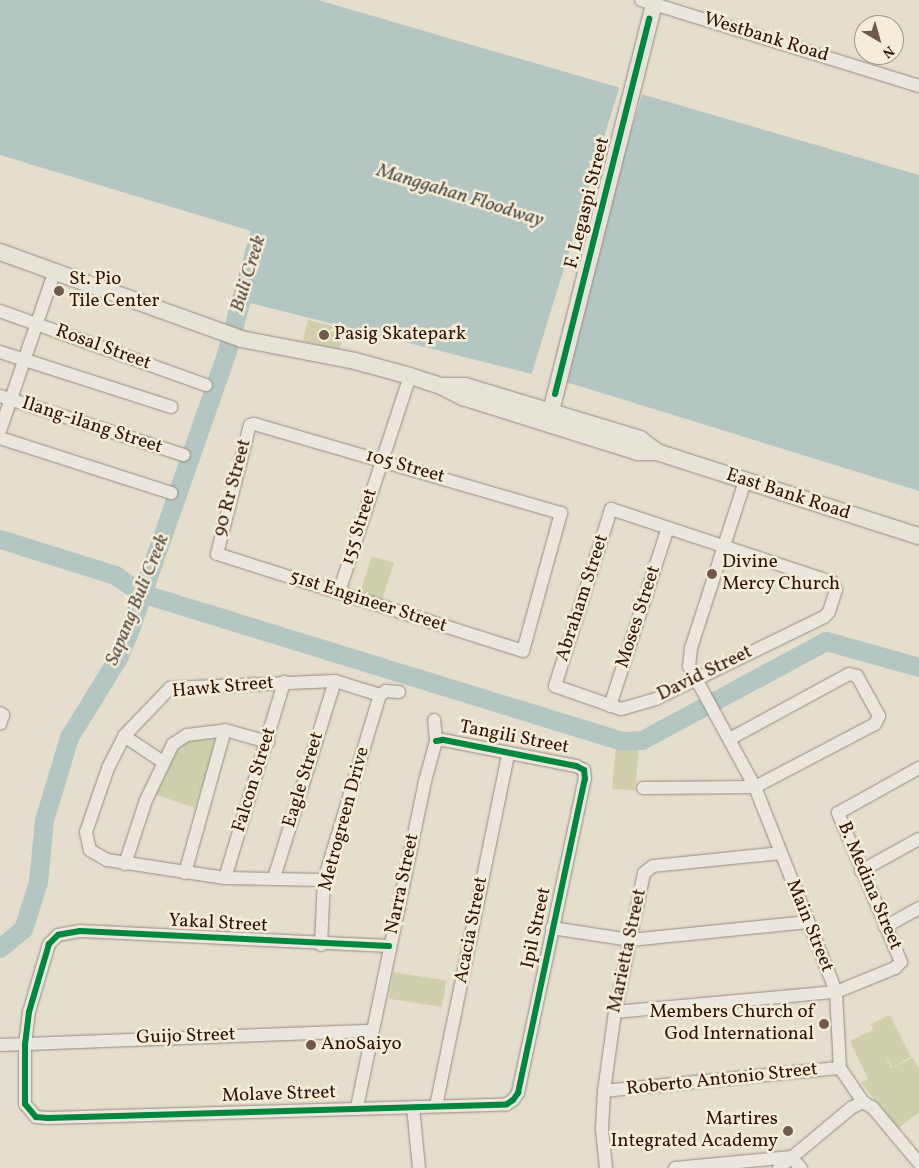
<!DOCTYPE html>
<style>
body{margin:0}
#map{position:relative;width:919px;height:1168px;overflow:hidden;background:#e5decd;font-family:Vollkorn,serif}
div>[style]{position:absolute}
.green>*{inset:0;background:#cfcfac;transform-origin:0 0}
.water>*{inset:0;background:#b3c6c1}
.pier>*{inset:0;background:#e5decd;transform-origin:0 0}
.river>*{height:19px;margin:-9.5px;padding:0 9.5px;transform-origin:9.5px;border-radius:9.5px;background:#b3c6c1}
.roads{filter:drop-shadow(0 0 1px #948c81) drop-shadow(0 0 1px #948c81)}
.minor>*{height:12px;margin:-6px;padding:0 6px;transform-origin:6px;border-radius:6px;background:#ebe7de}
.major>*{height:16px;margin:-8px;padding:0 8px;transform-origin:8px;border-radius:8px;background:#e8e3d9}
.cycleway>*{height:6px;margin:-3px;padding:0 3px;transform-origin:3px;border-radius:3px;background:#00873e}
.dots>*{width:14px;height:14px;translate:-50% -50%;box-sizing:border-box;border:2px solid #f5edd8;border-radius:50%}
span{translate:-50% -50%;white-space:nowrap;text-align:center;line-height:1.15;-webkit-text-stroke:5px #f5edd8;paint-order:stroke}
.street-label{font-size:19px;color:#2f1305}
.poi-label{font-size:19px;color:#2f1305}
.left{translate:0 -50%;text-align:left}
.right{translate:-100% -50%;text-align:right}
.water-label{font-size:20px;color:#564e45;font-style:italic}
.north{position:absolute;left:854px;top:15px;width:50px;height:50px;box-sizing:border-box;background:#f5edd8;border:1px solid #a69684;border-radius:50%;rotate:142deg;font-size:14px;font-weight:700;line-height:20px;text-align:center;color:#2f1305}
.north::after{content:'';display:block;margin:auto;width:18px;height:22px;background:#6f5a4b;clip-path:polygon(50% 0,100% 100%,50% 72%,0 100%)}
</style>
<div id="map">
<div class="green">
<div style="left:308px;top:320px;width:38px;height:22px;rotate:14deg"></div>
<div style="left:372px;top:556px;width:23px;height:42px;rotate:18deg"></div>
<div style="clip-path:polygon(220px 734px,195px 808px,154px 794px,175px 747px,189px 738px)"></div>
<div style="left:616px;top:745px;width:23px;height:44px;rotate:5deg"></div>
<div style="left:393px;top:972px;width:54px;height:27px;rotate:9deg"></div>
<div style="clip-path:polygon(890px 1015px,911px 1057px,892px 1067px,883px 1051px,891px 1068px,876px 1075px,912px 1058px,919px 1068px,919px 1112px,898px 1129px,861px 1083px,868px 1079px,850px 1041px,873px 1030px,871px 1024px)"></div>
</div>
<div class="water">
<div style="clip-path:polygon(0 0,318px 0,919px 175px,919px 491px,576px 385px,238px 300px,258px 233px,0 155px)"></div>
</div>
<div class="pier">
<div style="left:620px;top:85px;width:24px;height:304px;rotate:17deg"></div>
</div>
<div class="river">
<div style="left:0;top:539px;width:121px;rotate:17.4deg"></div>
<div style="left:115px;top:575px;width:32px;rotate:35deg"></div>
<div style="left:141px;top:593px;width:503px;rotate:17.1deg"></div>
<div style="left:622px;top:741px;width:20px;rotate:-3deg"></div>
<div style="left:642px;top:740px;width:209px;rotate:-28.3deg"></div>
<div style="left:826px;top:641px;width:97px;rotate:15.6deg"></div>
<div style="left:0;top:948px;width:30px;rotate:-40deg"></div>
<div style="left:23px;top:929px;width:49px;rotate:-72.3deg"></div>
<div style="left:38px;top:882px;width:62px;rotate:-84.5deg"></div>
<div style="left:44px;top:820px;width:87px;rotate:-73.2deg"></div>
<div style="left:69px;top:737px;width:95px;rotate:-58.3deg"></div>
<div style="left:119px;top:656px;width:24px;rotate:-68deg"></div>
<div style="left:128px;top:634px;width:297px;rotate:-70.7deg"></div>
<div style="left:226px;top:354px;width:125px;rotate:-74.7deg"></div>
<div style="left:259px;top:233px;width:19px;rotate:-51deg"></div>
</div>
<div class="roads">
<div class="minor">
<div style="left:641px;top:0;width:291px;rotate:17.2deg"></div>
<div style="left:0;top:311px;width:219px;rotate:19.8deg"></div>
<div style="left:0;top:352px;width:180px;rotate:17.8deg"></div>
<div style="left:0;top:396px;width:193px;rotate:17.8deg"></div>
<div style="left:254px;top:424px;width:320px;rotate:16.2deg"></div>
<div style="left:561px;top:513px;width:143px;rotate:105.4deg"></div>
<div style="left:523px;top:651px;width:321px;rotate:-162.4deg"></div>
<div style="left:217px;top:554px;width:133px;rotate:-75.7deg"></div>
<div style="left:250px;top:425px;width:4px;rotate:-14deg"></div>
<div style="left:0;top:431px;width:170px;rotate:-71.1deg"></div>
<div style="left:0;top:438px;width:180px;rotate:17.8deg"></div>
<div style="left:745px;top:481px;width:176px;rotate:107.9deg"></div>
<div style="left:691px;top:648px;width:18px;rotate:96deg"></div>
<div style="left:689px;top:666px;width:138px;rotate:61.4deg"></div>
<div style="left:755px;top:787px;width:220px;rotate:68.4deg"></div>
<div style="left:836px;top:992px;width:76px;rotate:87deg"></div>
<div style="left:840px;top:1068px;width:41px;rotate:55.9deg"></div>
<div style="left:863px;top:1102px;width:12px;rotate:31deg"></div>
<div style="left:873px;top:1108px;width:72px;rotate:50.1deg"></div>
<div style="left:611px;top:509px;width:233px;rotate:18.3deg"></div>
<div style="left:832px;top:582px;width:9px;rotate:63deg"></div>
<div style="left:836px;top:590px;width:23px;rotate:108deg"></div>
<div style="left:829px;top:612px;width:7px;rotate:135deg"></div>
<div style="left:824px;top:617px;width:187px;rotate:154deg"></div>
<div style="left:656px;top:699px;width:36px;rotate:164deg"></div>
<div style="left:621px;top:709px;width:70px;rotate:-160.8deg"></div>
<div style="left:555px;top:686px;width:186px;rotate:-72.4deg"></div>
<div style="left:339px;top:592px;width:227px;rotate:-71.8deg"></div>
<div style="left:610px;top:706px;width:187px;rotate:-72deg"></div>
<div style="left:0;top:713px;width:4px;rotate:34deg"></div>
<div style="left:3px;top:715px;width:9px;rotate:108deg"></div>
<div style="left:124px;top:736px;width:47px;rotate:33.7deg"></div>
<div style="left:643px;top:788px;width:112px;rotate:-0.5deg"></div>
<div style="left:755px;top:787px;width:136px;rotate:-27.7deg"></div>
<div style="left:875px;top:724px;width:9px;rotate:-63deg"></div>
<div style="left:879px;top:716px;width:46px;rotate:-118.8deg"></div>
<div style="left:857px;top:676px;width:8px;rotate:-166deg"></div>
<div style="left:849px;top:674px;width:136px;rotate:151.4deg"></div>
<div style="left:125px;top:864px;width:67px;rotate:-71.8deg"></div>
<div style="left:146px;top:800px;width:62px;rotate:-64.3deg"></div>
<div style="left:173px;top:744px;width:17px;rotate:-33deg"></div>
<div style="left:187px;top:735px;width:38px;rotate:-7deg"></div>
<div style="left:225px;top:730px;width:45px;rotate:15.6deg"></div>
<div style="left:861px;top:871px;width:66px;rotate:-28.9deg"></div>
<div style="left:185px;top:873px;width:148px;rotate:-74.4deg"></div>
<div style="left:225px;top:878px;width:205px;rotate:-73.2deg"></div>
<div style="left:274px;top:878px;width:206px;rotate:-72.8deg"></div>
<div style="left:324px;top:880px;width:99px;rotate:-178.8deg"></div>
<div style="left:225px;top:878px;width:119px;rotate:-171.3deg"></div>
<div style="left:107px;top:860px;width:20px;rotate:-150deg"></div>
<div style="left:90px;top:850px;width:18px;rotate:-103deg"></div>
<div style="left:86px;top:832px;width:68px;rotate:-71deg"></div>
<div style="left:108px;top:768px;width:36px;rotate:-63deg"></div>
<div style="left:124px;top:736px;width:66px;rotate:-46.2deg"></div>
<div style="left:170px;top:688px;width:165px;rotate:-2.4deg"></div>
<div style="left:335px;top:681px;width:47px;rotate:17.3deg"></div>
<div style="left:380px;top:695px;width:7px;rotate:-34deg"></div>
<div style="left:386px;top:691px;width:13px;rotate:4deg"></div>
<div style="left:885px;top:927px;width:39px;rotate:-29deg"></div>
<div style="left:552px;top:928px;width:79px;rotate:8.7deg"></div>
<div style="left:630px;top:940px;width:179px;rotate:-5.8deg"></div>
<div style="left:321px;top:945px;width:65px;rotate:-87.4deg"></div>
<div style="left:324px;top:880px;width:193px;rotate:-73.2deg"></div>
<div style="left:389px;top:946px;width:309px;rotate:-177.2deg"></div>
<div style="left:80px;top:931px;width:22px;rotate:170deg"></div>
<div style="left:58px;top:935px;width:13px;rotate:135deg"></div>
<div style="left:49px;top:944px;width:71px;rotate:106.4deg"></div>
<div style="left:29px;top:1012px;width:32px;rotate:97deg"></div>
<div style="left:25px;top:1044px;width:60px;rotate:90deg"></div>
<div style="left:25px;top:1104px;width:17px;rotate:50deg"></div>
<div style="left:36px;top:1117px;width:12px;rotate:5deg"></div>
<div style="left:48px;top:1118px;width:459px;rotate:-1.7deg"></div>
<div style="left:507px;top:1104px;width:7px;rotate:-34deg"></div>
<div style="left:513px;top:1100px;width:9px;rotate:-54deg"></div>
<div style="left:518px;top:1093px;width:321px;rotate:-78deg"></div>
<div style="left:585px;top:779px;width:9px;rotate:-96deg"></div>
<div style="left:584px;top:770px;width:9px;rotate:-153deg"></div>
<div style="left:576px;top:766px;width:136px;rotate:-168.9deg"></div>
<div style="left:443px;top:740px;width:7px;rotate:172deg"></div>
<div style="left:615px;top:1012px;width:222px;rotate:-5.2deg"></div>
<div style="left:836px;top:992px;width:64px;rotate:-22.1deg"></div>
<div style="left:895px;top:968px;width:8px;rotate:-45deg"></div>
<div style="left:901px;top:962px;width:162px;rotate:-112.9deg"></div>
<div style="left:838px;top:813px;width:93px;rotate:-29.1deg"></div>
<div style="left:0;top:1045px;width:372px;rotate:-2.2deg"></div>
<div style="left:604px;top:1091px;width:237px;rotate:-5.6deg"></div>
<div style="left:436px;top:1106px;width:359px;rotate:-78.4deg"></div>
<div style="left:357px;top:1107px;width:333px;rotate:-78.2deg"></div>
<div style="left:425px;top:781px;width:41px;rotate:-74.6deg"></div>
<div style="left:436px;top:741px;width:21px;rotate:-95deg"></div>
<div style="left:413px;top:1107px;width:61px;rotate:84.4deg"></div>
<div style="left:606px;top:1168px;width:39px;rotate:-96deg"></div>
<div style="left:602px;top:1129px;width:38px;rotate:-87deg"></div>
<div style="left:604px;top:1091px;width:80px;rotate:-82.1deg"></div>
<div style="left:615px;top:1012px;width:142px;rotate:-78.2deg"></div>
<div style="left:644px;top:873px;width:11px;rotate:-38deg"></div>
<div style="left:653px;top:866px;width:128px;rotate:-5.8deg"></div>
<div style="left:675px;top:1168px;width:117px;rotate:-5.4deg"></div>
<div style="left:791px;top:1157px;width:15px;rotate:48deg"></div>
<div style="left:779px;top:1168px;width:94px;rotate:-39.8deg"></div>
<div style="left:851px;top:1108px;width:13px;rotate:-27deg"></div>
</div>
<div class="major">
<div style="left:0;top:252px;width:256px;rotate:19.8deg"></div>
<div style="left:241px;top:339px;width:116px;rotate:10.9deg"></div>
<div style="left:355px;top:361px;width:57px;rotate:15.3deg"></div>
<div style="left:410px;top:376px;width:33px;rotate:18deg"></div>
<div style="left:441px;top:386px;width:25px;rotate:27deg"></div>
<div style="left:463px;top:397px;width:182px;rotate:17.5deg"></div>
<div style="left:637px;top:452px;width:20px"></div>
<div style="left:657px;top:452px;width:275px;rotate:17.8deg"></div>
<div style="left:444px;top:386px;width:21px"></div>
<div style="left:465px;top:386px;width:183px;rotate:16.8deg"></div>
<div style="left:640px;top:439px;width:21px;rotate:37deg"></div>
<div style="left:548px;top:423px;width:436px;rotate:-75.8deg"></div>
</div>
</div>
<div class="cycleway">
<div style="left:555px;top:394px;width:387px;rotate:-75.9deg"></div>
<div style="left:389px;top:946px;width:309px;rotate:-177.2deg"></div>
<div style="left:80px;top:931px;width:22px;rotate:170deg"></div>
<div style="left:58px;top:935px;width:13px;rotate:135deg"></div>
<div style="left:49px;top:944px;width:71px;rotate:106.4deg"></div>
<div style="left:29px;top:1012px;width:32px;rotate:97deg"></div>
<div style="left:25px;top:1044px;width:60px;rotate:90deg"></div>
<div style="left:25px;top:1104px;width:17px;rotate:50deg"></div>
<div style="left:36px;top:1117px;width:12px;rotate:5deg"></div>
<div style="left:48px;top:1118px;width:459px;rotate:-1.7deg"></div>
<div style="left:507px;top:1104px;width:7px;rotate:-34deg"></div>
<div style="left:513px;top:1100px;width:9px;rotate:-54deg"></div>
<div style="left:518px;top:1093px;width:321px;rotate:-78deg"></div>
<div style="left:585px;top:779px;width:9px;rotate:-96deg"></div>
<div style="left:584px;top:770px;width:9px;rotate:-153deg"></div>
<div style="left:576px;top:766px;width:136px;rotate:-168.9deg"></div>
<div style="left:443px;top:740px;width:7px;rotate:172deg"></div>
</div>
<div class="dots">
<div style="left:59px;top:291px;background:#6f5a4b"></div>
<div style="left:324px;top:335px;background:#6f5a4b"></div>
<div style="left:712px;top:574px;background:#6f5a4b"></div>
<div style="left:824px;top:1024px;background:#6f5a4b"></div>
<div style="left:311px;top:1045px;background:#6f5a4b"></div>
<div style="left:788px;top:1131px;background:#6f5a4b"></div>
</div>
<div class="street-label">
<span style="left:766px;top:38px;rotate:17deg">Westbank Road</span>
<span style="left:588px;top:203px;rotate:-76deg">F. Legaspi Street</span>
<span style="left:103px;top:348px;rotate:20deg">Rosal Street</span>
<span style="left:92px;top:426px;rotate:18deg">Ilang-ilang Street</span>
<span style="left:405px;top:467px;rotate:16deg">105 Street</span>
<span style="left:233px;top:488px;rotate:-75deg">90 Rr Street</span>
<span style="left:788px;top:495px;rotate:18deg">East Bank Road</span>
<span style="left:360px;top:527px;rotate:-72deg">155 Street</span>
<span style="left:583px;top:598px;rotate:-72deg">Abraham Street</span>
<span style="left:368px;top:602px;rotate:18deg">51st Engineer Street</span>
<span style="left:639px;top:617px;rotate:-72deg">Moses Street</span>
<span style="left:705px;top:674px;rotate:-26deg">David Street</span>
<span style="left:223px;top:688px;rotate:-5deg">Hawk Street</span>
<span style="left:514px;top:738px;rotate:11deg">Tangili Street</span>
<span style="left:255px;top:780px;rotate:-73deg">Falcon Street</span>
<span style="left:304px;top:780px;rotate:-73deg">Eagle Street</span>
<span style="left:345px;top:819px;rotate:-75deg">Metrogreen Drive</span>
<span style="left:403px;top:884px;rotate:-78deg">Narra Street</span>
<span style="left:869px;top:886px;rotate:67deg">B. Medina Street</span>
<span style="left:218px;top:924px;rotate:3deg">Yakal Street</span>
<span style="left:809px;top:926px;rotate:68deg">Main Street</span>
<span style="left:537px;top:928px;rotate:-78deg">Ipil Street</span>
<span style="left:472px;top:930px;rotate:-79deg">Acacia Street</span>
<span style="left:628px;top:951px;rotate:-78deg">Marietta Street</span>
<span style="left:186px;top:1037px;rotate:-2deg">Guijo Street</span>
<span style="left:722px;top:1080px;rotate:-6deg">Roberto Antonio Street</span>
<span style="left:279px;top:1095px;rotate:-2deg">Molave Street</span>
</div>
<div class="poi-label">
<span class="left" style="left:69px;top:291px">St. Pio<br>Tile Center</span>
<span class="left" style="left:334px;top:335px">Pasig Skatepark</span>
<span class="left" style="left:722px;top:574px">Divine<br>Mercy Church</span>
<span class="right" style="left:814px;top:1024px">Members Church of<br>God International</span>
<span class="left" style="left:321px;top:1045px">AnoSaiyo</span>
<span class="right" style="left:778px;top:1131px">Martires<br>Integrated Academy</span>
</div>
<div class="water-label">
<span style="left:460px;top:196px;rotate:17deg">Manggahan Floodway</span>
<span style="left:249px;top:274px;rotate:-73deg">Buli Creek</span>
<span style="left:138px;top:600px;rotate:-68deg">Sapang Buli Creek</span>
</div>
<div class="north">N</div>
</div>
